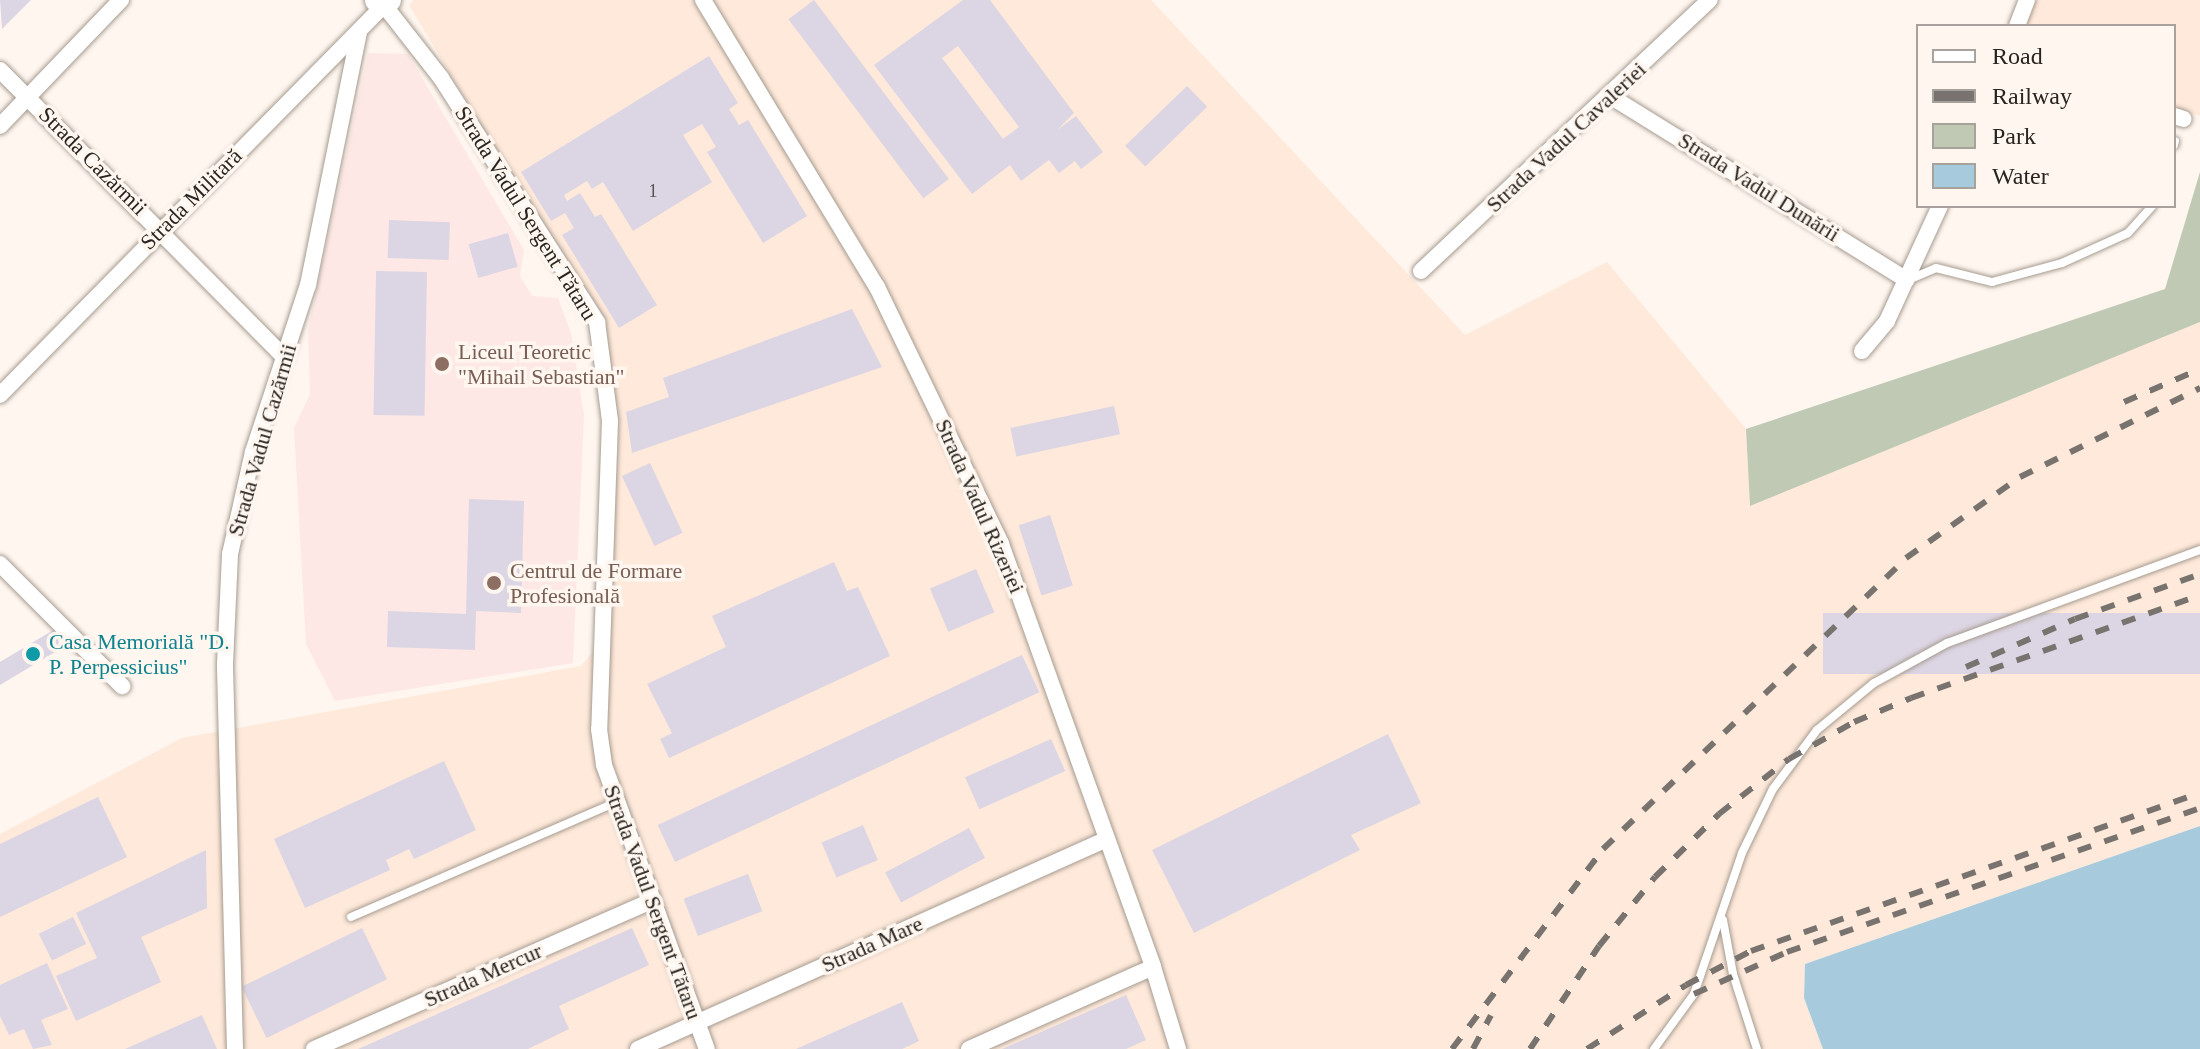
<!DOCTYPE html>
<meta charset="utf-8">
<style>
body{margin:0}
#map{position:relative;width:2200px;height:1049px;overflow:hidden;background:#fef6ef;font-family:"Times New Roman",serif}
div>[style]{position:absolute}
.industrial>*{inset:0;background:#fee9da}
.education>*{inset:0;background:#fee8e5}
.green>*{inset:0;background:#c0c9b3}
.water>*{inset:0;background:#a8cadd}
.building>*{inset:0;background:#dcd5e3;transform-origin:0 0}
.roads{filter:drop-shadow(0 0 2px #a69b90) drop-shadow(0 0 2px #a69b90)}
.lane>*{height:8px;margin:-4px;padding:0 4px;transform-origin:4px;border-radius:4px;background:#fff}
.street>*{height:16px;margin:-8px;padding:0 8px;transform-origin:8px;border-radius:8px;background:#fff}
.secondary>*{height:24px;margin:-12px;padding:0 12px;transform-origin:12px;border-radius:12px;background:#fff}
.rail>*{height:6px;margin-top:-3px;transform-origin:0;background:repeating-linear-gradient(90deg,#78736e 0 14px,transparent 0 28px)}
.dots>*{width:22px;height:22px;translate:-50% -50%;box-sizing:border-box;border:4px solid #fef6ef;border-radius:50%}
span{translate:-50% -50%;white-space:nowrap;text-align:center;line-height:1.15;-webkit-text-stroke:7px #fef6ef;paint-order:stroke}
.number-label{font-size:18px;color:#555051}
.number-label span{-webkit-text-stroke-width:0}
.street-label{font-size:22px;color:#282420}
.education-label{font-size:22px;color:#785e54}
.left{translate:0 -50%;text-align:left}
.culture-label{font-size:22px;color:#0d838f}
.legend{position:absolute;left:1916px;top:24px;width:260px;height:184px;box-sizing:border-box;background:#fef6ef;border:2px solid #a8a29c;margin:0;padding:10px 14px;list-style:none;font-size:24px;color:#282420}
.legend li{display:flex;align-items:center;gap:16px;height:40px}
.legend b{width:40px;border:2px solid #a8a29c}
</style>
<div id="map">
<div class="industrial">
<div style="clip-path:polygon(414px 0,1151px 0,1465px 335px,1607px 262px,1746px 429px,1750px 506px,2200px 322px,2200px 826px,1805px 964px,1804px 998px,1823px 1049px,0 1049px,0 834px,182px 738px,581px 666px,608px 634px,619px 419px,596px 317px,409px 5px)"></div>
<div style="clip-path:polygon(2035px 0,2200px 0,2200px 116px,2174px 107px,2174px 26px,2024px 26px)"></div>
</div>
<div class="education">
<div style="clip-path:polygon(368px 53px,408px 54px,524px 250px,520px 276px,532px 296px,558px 298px,571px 333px,584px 415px,573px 663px,335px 701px,306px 644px,294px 428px,310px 394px,308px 330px)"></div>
</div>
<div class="green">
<div style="clip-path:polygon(2200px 172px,2200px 322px,1750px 506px,1746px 429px,2165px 289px)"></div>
</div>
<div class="water">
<div style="clip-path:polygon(2200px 826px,2200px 1049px,1823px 1049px,1804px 998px,1805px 964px)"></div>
</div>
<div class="building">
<div style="clip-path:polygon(0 0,31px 0,2px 29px)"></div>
<div style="left:814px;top:0;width:224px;height:32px;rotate:53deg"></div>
<div style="clip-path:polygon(evenodd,963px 0,990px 0,1074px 113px,1057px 130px,1076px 116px,1103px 152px,1081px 169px,1075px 161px,1059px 173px,1049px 160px,1021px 181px,1010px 165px,972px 194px,874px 65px,963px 0,958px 46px,1019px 127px,1003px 139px,942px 58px,958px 46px)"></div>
<div style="clip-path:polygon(709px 56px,738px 103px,729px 109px,739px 125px,748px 120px,807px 216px,763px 243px,707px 152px,716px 147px,702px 124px,683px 135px,712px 182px,633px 231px,603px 182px,592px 189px,587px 181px,564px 195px,567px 201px,580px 193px,595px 217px,601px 214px,657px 305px,619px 328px,562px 235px,574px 228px,565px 213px,551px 221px,521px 172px)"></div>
<div style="left:1187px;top:86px;width:29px;height:86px;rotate:46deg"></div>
<div style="left:389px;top:220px;width:61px;height:38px;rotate:2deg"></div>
<div style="left:508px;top:233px;width:35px;height:41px;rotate:74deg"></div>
<div style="left:376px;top:271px;width:51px;height:144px;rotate:1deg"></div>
<div style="clip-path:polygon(852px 309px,882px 367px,632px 453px,626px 412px,669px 397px,663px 378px)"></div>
<div style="left:1114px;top:406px;width:29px;height:106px;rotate:78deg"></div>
<div style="left:650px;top:463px;width:77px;height:31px;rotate:65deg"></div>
<div style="clip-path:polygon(469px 499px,524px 501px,521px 613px,476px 611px,475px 650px,387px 647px,388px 611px,466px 614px)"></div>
<div style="left:1050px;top:515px;width:74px;height:33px;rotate:72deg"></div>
<div style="clip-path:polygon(834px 562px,847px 591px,858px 587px,890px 656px,669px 758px,660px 739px,672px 733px,647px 684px,726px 647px,712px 616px)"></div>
<div style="left:976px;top:569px;width:47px;height:50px;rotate:67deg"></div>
<div style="left:2200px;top:613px;width:61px;height:377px;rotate:90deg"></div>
<div style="clip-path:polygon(55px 629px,65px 646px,0 685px,0 662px)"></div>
<div style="left:1022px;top:655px;width:41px;height:402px;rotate:65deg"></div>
<div style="clip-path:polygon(1388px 734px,1421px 803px,1351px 835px,1360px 850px,1194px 933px,1152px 850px)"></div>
<div style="left:1051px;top:739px;width:35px;height:94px;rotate:66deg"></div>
<div style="clip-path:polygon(444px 761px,476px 830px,414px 859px,409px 849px,386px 860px,390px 870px,305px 908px,274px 839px)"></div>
<div style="clip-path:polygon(98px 797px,127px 857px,0 917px,0 844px)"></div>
<div style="left:863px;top:825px;width:38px;height:45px;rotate:67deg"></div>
<div style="left:969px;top:828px;width:34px;height:95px;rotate:62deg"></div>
<div style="clip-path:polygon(206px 850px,207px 908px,141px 937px,161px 982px,76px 1021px,56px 976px,97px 958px,76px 913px)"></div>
<div style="left:748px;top:874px;width:40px;height:69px;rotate:69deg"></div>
<div style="left:73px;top:917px;width:30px;height:38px;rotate:64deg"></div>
<div style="left:362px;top:928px;width:57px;height:134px;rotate:64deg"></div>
<div style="clip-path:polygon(632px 928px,649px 965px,559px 1006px,569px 1029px,528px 1049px,358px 1049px)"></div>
<div style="clip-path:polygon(47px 963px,68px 1009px,41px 1020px,52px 1045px,33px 1049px,24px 1029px,9px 1035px,0 1016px,0 985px)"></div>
<div style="clip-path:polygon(1126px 995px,1146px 1040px,1126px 1049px,1002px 1049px)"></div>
<div style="clip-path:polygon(902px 1002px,919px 1041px,902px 1049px,796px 1049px)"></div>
<div style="clip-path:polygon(202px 1015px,217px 1049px,125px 1049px)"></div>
</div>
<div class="roads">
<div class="lane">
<div style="left:2174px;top:145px;width:4px;rotate:-76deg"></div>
<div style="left:1908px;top:280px;width:30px;rotate:-23deg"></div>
<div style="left:1936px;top:268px;width:58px;rotate:14deg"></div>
<div style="left:1992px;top:282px;width:73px;rotate:-15.2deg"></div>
<div style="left:2062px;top:263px;width:72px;rotate:-24.4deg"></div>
<div style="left:2128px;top:233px;width:36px;rotate:-48deg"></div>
<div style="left:351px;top:917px;width:287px;rotate:-23.4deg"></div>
<div style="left:1723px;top:920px;width:55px;rotate:79.5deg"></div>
<div style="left:1733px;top:974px;width:79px;rotate:72.3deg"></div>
<div style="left:1654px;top:1049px;width:68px;rotate:-54deg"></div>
<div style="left:1694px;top:994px;width:149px;rotate:-71.2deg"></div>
<div style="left:1742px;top:853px;width:71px;rotate:-64.2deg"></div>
<div style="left:1773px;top:789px;width:74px;rotate:-53.3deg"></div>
<div style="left:1817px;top:730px;width:74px;rotate:-39.5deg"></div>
<div style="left:1874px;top:683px;width:83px;rotate:-28.7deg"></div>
<div style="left:1947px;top:643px;width:270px;rotate:-20.2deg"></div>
</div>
<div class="street">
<div style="left:703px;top:0;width:336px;rotate:58.8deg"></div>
<div style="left:877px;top:287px;width:285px;rotate:64.2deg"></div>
<div style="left:1001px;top:544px;width:449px;rotate:70.2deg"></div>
<div style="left:1153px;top:967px;width:86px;rotate:73deg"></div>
<div style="left:2017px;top:26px;width:28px;rotate:-69deg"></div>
<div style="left:0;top:70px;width:404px;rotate:45.3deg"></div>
<div style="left:1610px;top:96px;width:349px;rotate:31.8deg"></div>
<div style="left:2174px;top:116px;width:10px;rotate:17deg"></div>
<div style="left:0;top:126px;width:175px;rotate:-46.2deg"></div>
<div style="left:1421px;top:271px;width:396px;rotate:-43.2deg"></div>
<div style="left:1862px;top:351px;width:39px;rotate:-50deg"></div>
<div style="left:1887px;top:321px;width:127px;rotate:-65.3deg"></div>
<div style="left:0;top:395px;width:547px;rotate:-45.44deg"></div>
<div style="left:384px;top:5px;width:93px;rotate:52deg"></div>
<div style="left:441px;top:78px;width:290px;rotate:57.4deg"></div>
<div style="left:597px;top:322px;width:100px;rotate:82.5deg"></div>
<div style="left:610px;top:421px;width:308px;rotate:92deg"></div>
<div style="left:599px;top:729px;width:36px;rotate:82deg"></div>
<div style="left:604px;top:765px;width:302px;rotate:70.1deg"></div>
<div style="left:0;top:564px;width:173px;rotate:45deg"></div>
<div style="left:235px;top:1049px;width:385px;rotate:-91.5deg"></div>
<div style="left:225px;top:664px;width:110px;rotate:-87.4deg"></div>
<div style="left:230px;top:554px;width:105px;rotate:-77.3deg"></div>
<div style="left:253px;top:452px;width:176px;rotate:-71.8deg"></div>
<div style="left:308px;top:285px;width:258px;rotate:-78.6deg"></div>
<div style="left:314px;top:1049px;width:368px;rotate:-23.7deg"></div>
<div style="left:638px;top:1049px;width:514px;rotate:-24.12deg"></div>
<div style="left:969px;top:1049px;width:201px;rotate:-24deg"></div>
</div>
<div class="secondary">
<div style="left:377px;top:0;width:9px;rotate:36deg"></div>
<div style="left:384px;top:5px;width:7px;rotate:-45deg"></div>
</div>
</div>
<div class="rail">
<div style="left:2124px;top:402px;width:83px;rotate:-23.5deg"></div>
<div style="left:1966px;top:667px;width:119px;rotate:-23.8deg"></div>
<div style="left:2075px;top:619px;width:133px;rotate:-19.8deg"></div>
<div style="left:1694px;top:994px;width:102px;rotate:-24.3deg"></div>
<div style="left:1787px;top:952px;width:437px;rotate:-19.2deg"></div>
<div style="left:1452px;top:1049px;width:251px;rotate:-52.9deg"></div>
<div style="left:1603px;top:849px;width:420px;rotate:-43.8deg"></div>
<div style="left:1906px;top:558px;width:140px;rotate:-35.4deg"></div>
<div style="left:2020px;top:477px;width:201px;rotate:-26.3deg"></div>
<div style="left:1473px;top:1049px;width:38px;rotate:-62deg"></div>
<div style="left:1530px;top:1049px;width:124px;rotate:-56.2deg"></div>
<div style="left:1599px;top:946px;width:89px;rotate:-50.9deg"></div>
<div style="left:1655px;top:877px;width:90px;rotate:-44.5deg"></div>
<div style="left:1719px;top:814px;width:89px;rotate:-38.2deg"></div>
<div style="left:1789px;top:759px;width:75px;rotate:-29.6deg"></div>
<div style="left:1854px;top:722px;width:62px;rotate:-22.8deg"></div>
<div style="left:1911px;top:698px;width:307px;rotate:-19.6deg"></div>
<div style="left:1587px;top:1049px;width:118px;rotate:-32.9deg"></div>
<div style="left:1686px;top:985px;width:73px;rotate:-27.6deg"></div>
<div style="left:1751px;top:951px;width:476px;rotate:-19.4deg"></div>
</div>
<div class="dots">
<div style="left:442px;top:364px;background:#8d6e63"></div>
<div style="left:494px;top:583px;background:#8d6e63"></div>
<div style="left:33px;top:654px;background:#0f9aa8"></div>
</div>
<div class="number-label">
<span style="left:653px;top:191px">1</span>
</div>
<div class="street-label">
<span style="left:1566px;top:137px;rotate:-43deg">Strada Vadul Cavaleriei</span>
<span style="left:93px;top:161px;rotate:45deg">Strada Cazărmii</span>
<span style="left:1759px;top:187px;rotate:32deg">Strada Vadul Dunării</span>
<span style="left:191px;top:199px;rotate:-45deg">Strada Militară</span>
<span style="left:526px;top:213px;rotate:58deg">Strada Vadul Sergent Tătaru</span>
<span style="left:262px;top:440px;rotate:-74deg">Strada Vadul Cazărmii</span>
<span style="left:980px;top:506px;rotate:66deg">Strada Vadul Rizeriei</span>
<span style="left:653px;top:902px;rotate:70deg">Strada Vadul Sergent Tătaru</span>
<span style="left:872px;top:944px;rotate:-24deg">Strada Mare</span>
<span style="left:483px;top:975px;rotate:-24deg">Strada Mercur</span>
</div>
<div class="education-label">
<span class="left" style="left:458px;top:364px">Liceul Teoretic<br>"Mihail Sebastian"</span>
<span class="left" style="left:510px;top:583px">Centrul de Formare<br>Profesională</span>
</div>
<div class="culture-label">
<span class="left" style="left:49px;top:654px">Casa Memorială "D.<br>P. Perpessicius"</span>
</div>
<ul class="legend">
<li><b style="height:10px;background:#fff"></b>Road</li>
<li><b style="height:10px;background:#78736e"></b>Railway</li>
<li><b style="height:22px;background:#c0c9b3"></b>Park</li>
<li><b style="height:22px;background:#a8cadd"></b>Water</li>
</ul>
</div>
